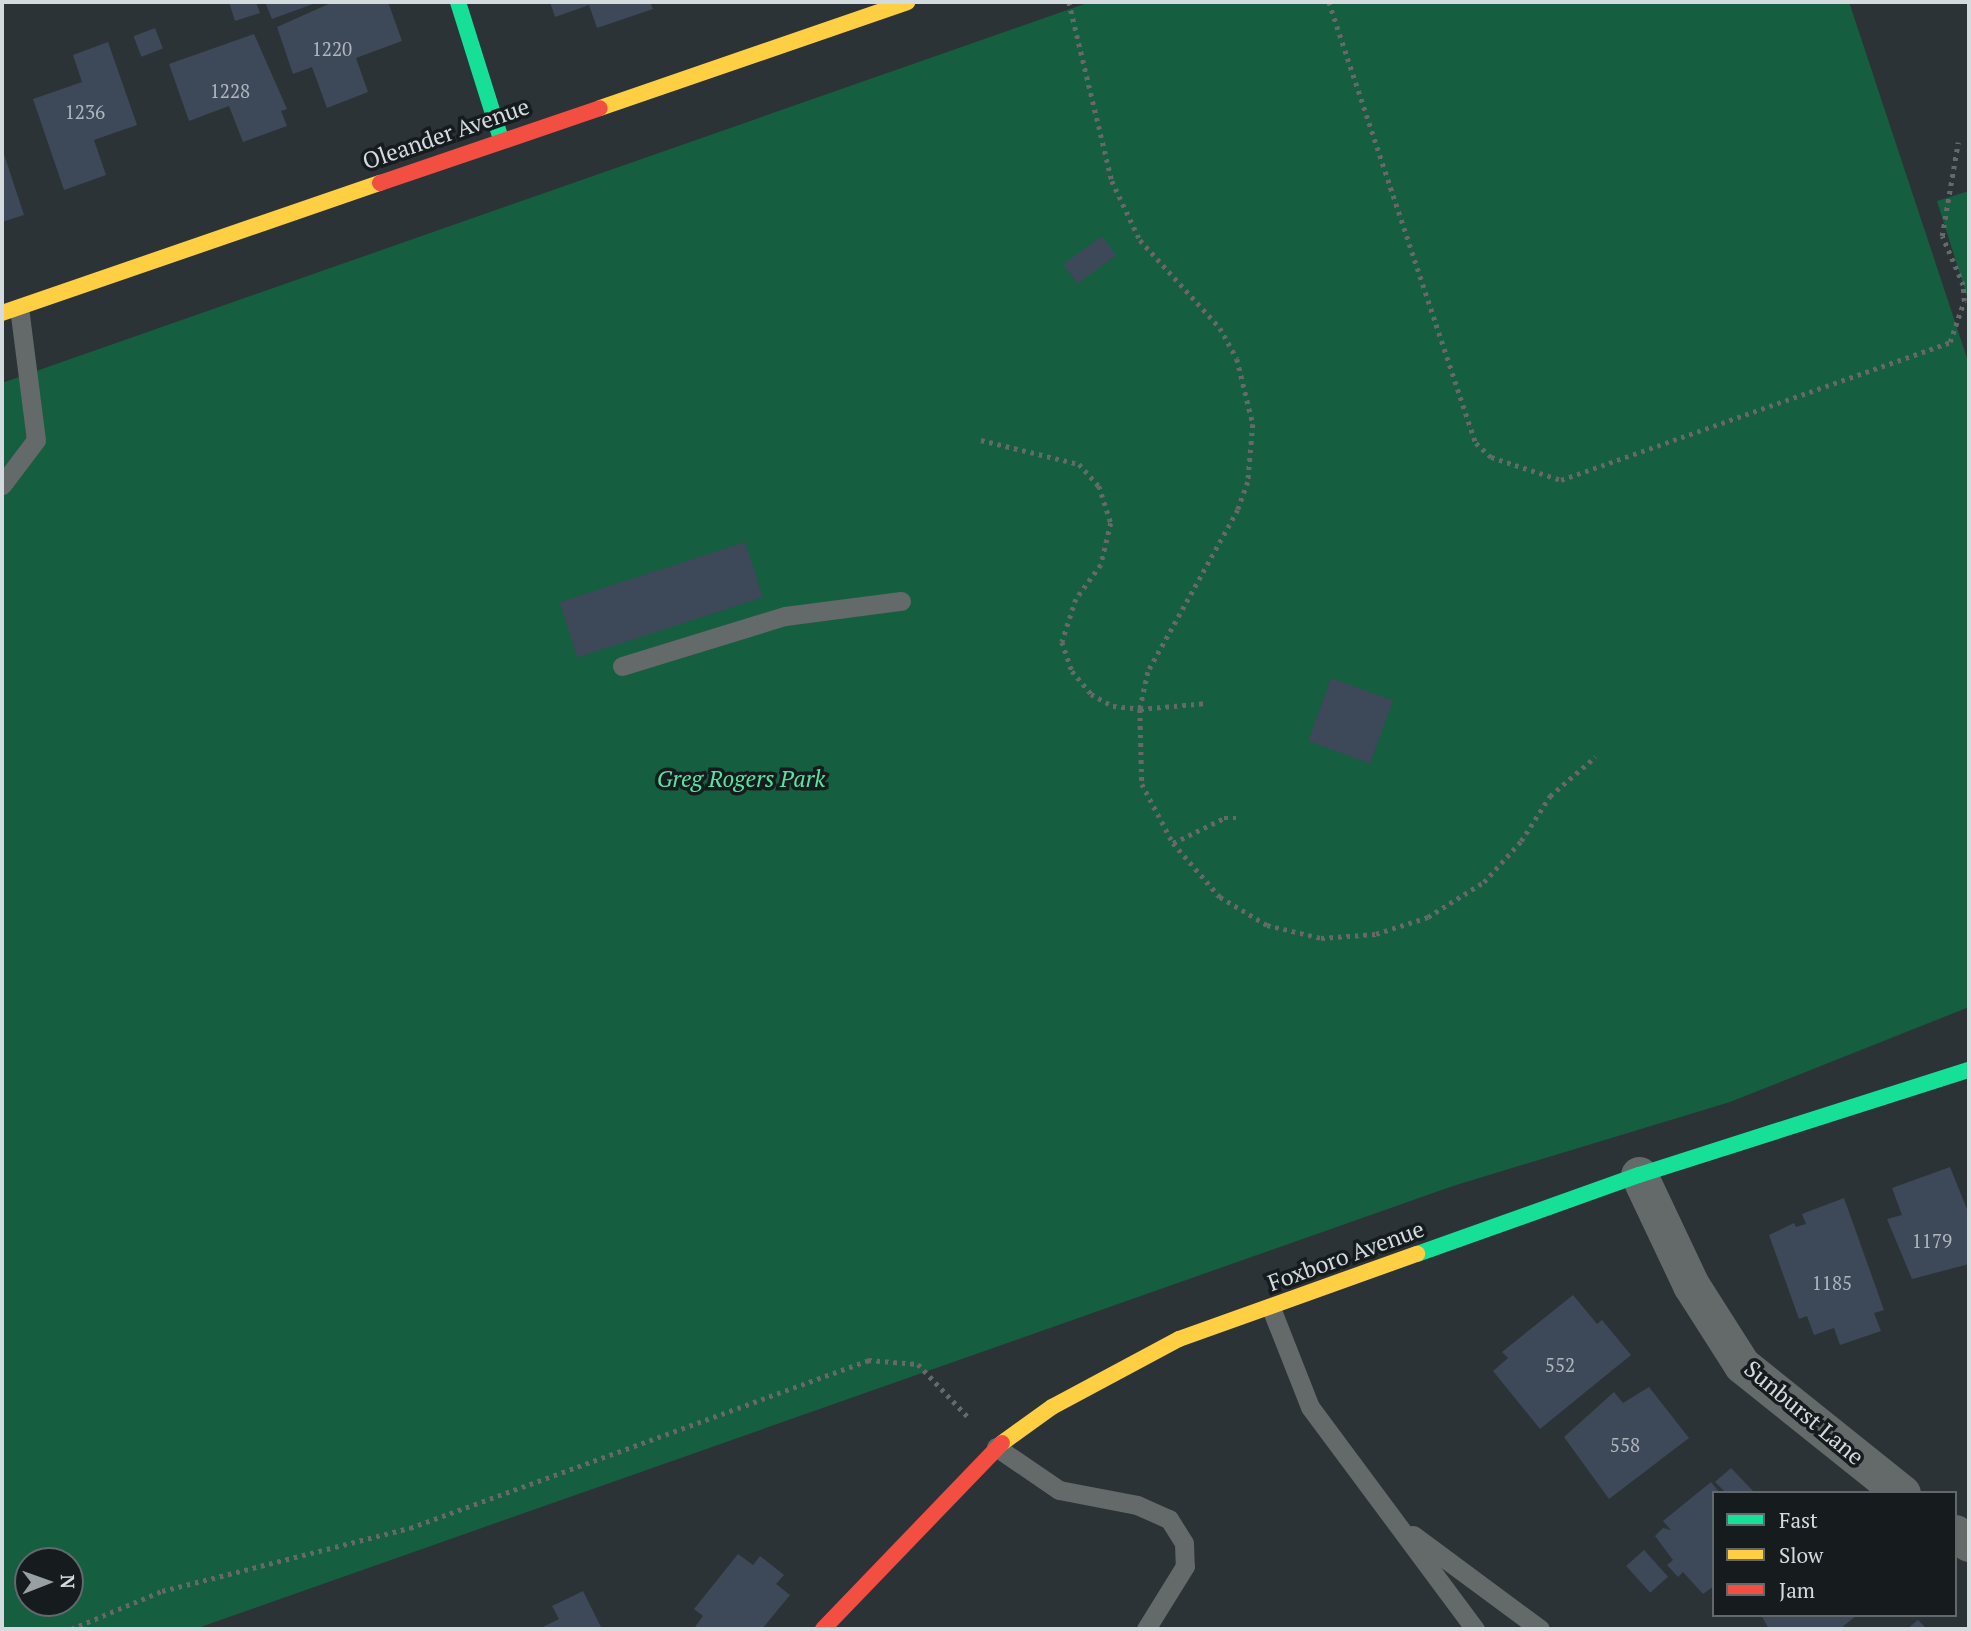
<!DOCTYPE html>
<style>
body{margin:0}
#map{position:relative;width:1971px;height:1631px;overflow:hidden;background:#2c3336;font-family:"PT Serif",serif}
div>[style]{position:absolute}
.green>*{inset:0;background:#155e40}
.building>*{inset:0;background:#3d4858;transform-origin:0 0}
.path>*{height:4.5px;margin-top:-2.25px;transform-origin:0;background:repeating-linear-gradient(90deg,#646969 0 3.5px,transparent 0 8.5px)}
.lane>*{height:19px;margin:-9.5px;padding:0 9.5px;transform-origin:9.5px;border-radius:9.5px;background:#646969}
.street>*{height:37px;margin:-18.5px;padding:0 18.5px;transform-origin:18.5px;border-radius:18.5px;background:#646969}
.fast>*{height:16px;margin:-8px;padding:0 8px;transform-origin:8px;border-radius:8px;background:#16e098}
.slow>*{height:16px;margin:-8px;padding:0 8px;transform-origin:8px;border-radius:8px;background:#ffcf43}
.jam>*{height:16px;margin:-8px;padding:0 8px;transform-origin:8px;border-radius:8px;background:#f24e42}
span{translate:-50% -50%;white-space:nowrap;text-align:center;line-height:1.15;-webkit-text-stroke:7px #161b1e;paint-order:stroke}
.number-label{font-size:19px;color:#aeb6bc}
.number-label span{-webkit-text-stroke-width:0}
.street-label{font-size:23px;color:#d3dbde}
.park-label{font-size:23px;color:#56e39f;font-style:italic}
.frame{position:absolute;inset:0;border:4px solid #d3dbde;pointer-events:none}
.legend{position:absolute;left:1712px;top:1491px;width:245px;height:126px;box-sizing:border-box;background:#161b1e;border:2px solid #62686b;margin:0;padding:9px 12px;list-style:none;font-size:21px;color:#d3dbde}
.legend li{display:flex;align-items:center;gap:14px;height:35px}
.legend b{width:35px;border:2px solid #62686b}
.north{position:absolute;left:14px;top:1547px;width:70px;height:70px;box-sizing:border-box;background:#161b1e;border:2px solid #62686b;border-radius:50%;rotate:89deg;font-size:19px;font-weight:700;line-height:28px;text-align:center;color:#d3dbde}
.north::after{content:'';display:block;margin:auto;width:24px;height:32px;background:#99a0a3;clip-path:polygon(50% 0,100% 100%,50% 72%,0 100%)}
</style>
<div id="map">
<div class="green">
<div style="clip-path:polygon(evenodd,1090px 2px,1849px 2px,1969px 364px,1969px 1007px,1730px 1102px,1453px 1186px,195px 1629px,2px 1629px,2px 383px,1090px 2px,28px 1561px,70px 1561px,70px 1603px,28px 1603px,28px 1561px)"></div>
<div style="clip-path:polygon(1969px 191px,1969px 303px,1937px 201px)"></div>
</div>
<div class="building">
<div style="clip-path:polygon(229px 2px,256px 2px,260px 13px,235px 21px)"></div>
<div style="clip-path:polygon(265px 2px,312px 2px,313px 4px,272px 19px)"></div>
<div style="clip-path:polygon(333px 2px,388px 2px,402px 41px,356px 58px,368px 92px,327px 108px,312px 67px,293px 74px,277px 27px)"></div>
<div style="clip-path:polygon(550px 2px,650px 2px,653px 9px,597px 28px,589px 5px,555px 17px)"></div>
<div style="left:155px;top:28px;width:22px;height:23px;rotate:69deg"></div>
<div style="clip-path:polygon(254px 34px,287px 109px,281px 111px,287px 126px,243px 142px,229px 106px,189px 121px,169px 64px)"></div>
<div style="clip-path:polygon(108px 42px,137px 125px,94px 140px,106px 175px,64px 190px,33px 99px,82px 82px,73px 55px)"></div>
<div style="clip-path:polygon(2px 148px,24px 215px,2px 222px)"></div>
<div style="left:1102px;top:236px;width:24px;height:48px;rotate:54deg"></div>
<div style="left:745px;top:542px;width:58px;height:195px;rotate:72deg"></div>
<div style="left:1331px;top:678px;width:66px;height:67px;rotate:20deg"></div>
<div style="clip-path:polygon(1950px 1167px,1969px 1214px,1969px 1264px,1912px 1279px,1887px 1219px,1902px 1215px,1892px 1188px)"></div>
<div style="clip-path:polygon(1844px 1198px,1884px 1310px,1874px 1313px,1881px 1331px,1840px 1345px,1834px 1328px,1814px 1335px,1807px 1316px,1799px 1319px,1769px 1235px,1794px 1223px,1796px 1227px,1806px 1224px,1802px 1214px)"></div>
<div style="clip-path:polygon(1573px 1295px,1597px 1324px,1602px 1320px,1631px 1355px,1540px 1429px,1493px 1371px,1508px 1358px,1502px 1352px)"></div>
<div style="clip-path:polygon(1649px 1387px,1689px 1438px,1609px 1499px,1564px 1437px,1614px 1392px,1623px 1403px)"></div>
<div style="clip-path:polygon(1731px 1468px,1755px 1493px,1726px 1493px,1715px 1482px)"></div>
<div style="clip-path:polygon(1711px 1482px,1720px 1493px,1714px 1493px,1714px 1586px,1703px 1594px,1683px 1572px,1678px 1577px,1667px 1565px,1673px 1560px,1655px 1536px,1663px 1528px,1671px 1530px,1663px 1521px)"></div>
<div style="left:1644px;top:1550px;width:36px;height:24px;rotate:48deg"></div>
<div style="clip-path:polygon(738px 1554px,753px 1565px,760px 1556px,784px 1575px,776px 1584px,790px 1595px,762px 1629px,698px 1629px,695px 1627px,703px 1616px,694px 1609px)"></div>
<div style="clip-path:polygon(583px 1591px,602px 1629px,539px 1629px,559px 1619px,552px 1606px)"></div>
<div style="clip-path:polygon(1761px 1615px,1857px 1615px,1840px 1629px,1769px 1629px)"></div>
<div style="clip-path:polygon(1918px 1620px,1927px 1629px,1907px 1629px)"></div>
</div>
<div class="path">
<div style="left:1069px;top:2px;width:184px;rotate:76.5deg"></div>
<div style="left:1112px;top:181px;width:65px;rotate:64.6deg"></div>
<div style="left:1140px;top:240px;width:119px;rotate:47.7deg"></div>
<div style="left:1220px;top:328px;width:35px;rotate:61deg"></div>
<div style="left:1237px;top:359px;width:67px;rotate:76.2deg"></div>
<div style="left:1253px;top:424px;width:58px;rotate:94.9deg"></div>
<div style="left:1248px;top:482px;width:30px;rotate:110deg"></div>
<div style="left:1238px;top:510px;width:185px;rotate:119.1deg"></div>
<div style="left:1148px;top:672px;width:38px;rotate:102deg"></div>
<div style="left:1140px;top:709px;width:75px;rotate:88.5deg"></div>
<div style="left:1142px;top:784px;width:67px;rotate:62.3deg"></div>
<div style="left:1173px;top:843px;width:72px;rotate:49deg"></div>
<div style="left:1220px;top:897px;width:55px;rotate:30.8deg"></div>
<div style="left:1267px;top:925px;width:56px;rotate:13.5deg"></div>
<div style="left:1321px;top:938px;width:55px;rotate:-4.2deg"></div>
<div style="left:1376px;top:934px;width:55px;rotate:-18.1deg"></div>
<div style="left:1428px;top:917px;width:66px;rotate:-32deg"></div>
<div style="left:1484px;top:882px;width:55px;rotate:-47.9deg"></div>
<div style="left:1521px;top:841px;width:54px;rotate:-57.2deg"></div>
<div style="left:1550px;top:796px;width:60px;rotate:-40.9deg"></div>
<div style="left:1329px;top:2px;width:465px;rotate:71.6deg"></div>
<div style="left:1476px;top:443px;width:21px;rotate:43deg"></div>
<div style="left:1491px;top:457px;width:74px;rotate:18.2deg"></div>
<div style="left:1561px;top:480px;width:413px;rotate:-19.5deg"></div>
<div style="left:1950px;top:342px;width:43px;rotate:-71.1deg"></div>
<div style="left:1964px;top:301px;width:16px;rotate:-94deg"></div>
<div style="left:1963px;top:285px;width:53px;rotate:-113.2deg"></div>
<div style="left:1942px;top:236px;width:95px;rotate:-80.3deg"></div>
<div style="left:981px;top:440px;width:101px;rotate:13.8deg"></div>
<div style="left:1079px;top:464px;width:30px;rotate:48deg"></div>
<div style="left:1099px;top:486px;width:39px;rotate:72deg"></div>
<div style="left:1111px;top:523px;width:43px;rotate:103.4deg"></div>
<div style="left:1101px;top:565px;width:42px;rotate:126.3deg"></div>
<div style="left:1076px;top:599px;width:45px;rotate:108deg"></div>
<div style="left:1062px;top:642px;width:31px;rotate:71deg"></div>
<div style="left:1072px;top:671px;width:30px;rotate:50deg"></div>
<div style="left:1091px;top:694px;width:25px;rotate:29deg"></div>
<div style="left:1113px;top:706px;width:27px;rotate:6deg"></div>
<div style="left:1140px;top:709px;width:67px;rotate:-5.1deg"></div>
<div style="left:1173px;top:843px;width:57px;rotate:-26.1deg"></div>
<div style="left:1224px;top:818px;width:16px"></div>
<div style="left:71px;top:1629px;width:99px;rotate:-22.7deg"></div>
<div style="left:162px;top:1591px;width:256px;rotate:-14.3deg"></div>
<div style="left:410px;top:1528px;width:488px;rotate:-20.1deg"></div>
<div style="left:868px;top:1360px;width:50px;rotate:4.6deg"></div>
<div style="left:918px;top:1364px;width:74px;rotate:46.6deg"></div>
</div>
<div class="lane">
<div style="left:2px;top:485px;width:56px;rotate:-52.9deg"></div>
<div style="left:36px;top:440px;width:133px;rotate:-97.3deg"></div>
<div style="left:622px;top:666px;width:170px;rotate:-17.1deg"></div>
<div style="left:785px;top:616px;width:117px;rotate:-7.4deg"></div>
<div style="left:1271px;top:1308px;width:106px;rotate:68.5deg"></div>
<div style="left:1310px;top:1407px;width:277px;rotate:53.4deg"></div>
<div style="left:996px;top:1447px;width:76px;rotate:34.3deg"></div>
<div style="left:1059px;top:1490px;width:79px;rotate:10.9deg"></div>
<div style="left:1137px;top:1505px;width:35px;rotate:24deg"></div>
<div style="left:1169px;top:1519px;width:28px;rotate:58deg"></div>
<div style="left:1184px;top:1543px;width:23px;rotate:88deg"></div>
<div style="left:1185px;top:1566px;width:74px;rotate:121.8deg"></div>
<div style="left:1413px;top:1535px;width:158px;rotate:36.5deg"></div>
</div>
<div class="street">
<div style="left:1639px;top:1175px;width:122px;rotate:64.7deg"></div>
<div style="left:1691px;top:1285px;width:95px;rotate:57.5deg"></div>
<div style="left:1742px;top:1365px;width:205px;rotate:38.7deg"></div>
<div style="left:1955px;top:1533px;width:17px;rotate:36deg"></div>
</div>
<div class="fast">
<div style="left:458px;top:2px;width:144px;rotate:72.6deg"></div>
<div style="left:1417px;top:1254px;width:236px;rotate:-19.6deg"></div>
<div style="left:1639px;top:1175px;width:346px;rotate:-17.7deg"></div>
</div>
<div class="slow">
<div style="left:600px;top:108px;width:325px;rotate:-19deg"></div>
<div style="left:2px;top:313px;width:400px;rotate:-19deg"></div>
<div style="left:1002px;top:1443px;width:62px;rotate:-35.8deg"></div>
<div style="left:1052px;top:1407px;width:144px;rotate:-28.2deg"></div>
<div style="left:1179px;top:1339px;width:253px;rotate:-19.7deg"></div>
</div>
<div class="jam">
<div style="left:380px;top:183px;width:232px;rotate:-18.8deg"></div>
<div style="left:823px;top:1629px;width:258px;rotate:-46.1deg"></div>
</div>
<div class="number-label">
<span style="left:332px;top:49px">1220</span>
<span style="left:230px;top:91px">1228</span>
<span style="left:85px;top:112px">1236</span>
<span style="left:1932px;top:1241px">1179</span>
<span style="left:1832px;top:1283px">1185</span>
<span style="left:1560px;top:1365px">552</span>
<span style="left:1625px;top:1445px">558</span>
</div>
<div class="street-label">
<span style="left:446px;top:134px;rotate:-19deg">Oleander Avenue</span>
<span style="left:1346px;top:1256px;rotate:-20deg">Foxboro Avenue</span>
<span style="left:1804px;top:1413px;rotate:40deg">Sunburst Lane</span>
</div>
<div class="park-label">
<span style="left:741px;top:779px">Greg Rogers Park</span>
</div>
<div class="frame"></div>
<ul class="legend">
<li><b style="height:9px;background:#16e098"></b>Fast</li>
<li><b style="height:9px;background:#ffcf43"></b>Slow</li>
<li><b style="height:9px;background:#f24e42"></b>Jam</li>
</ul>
<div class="north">N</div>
</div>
